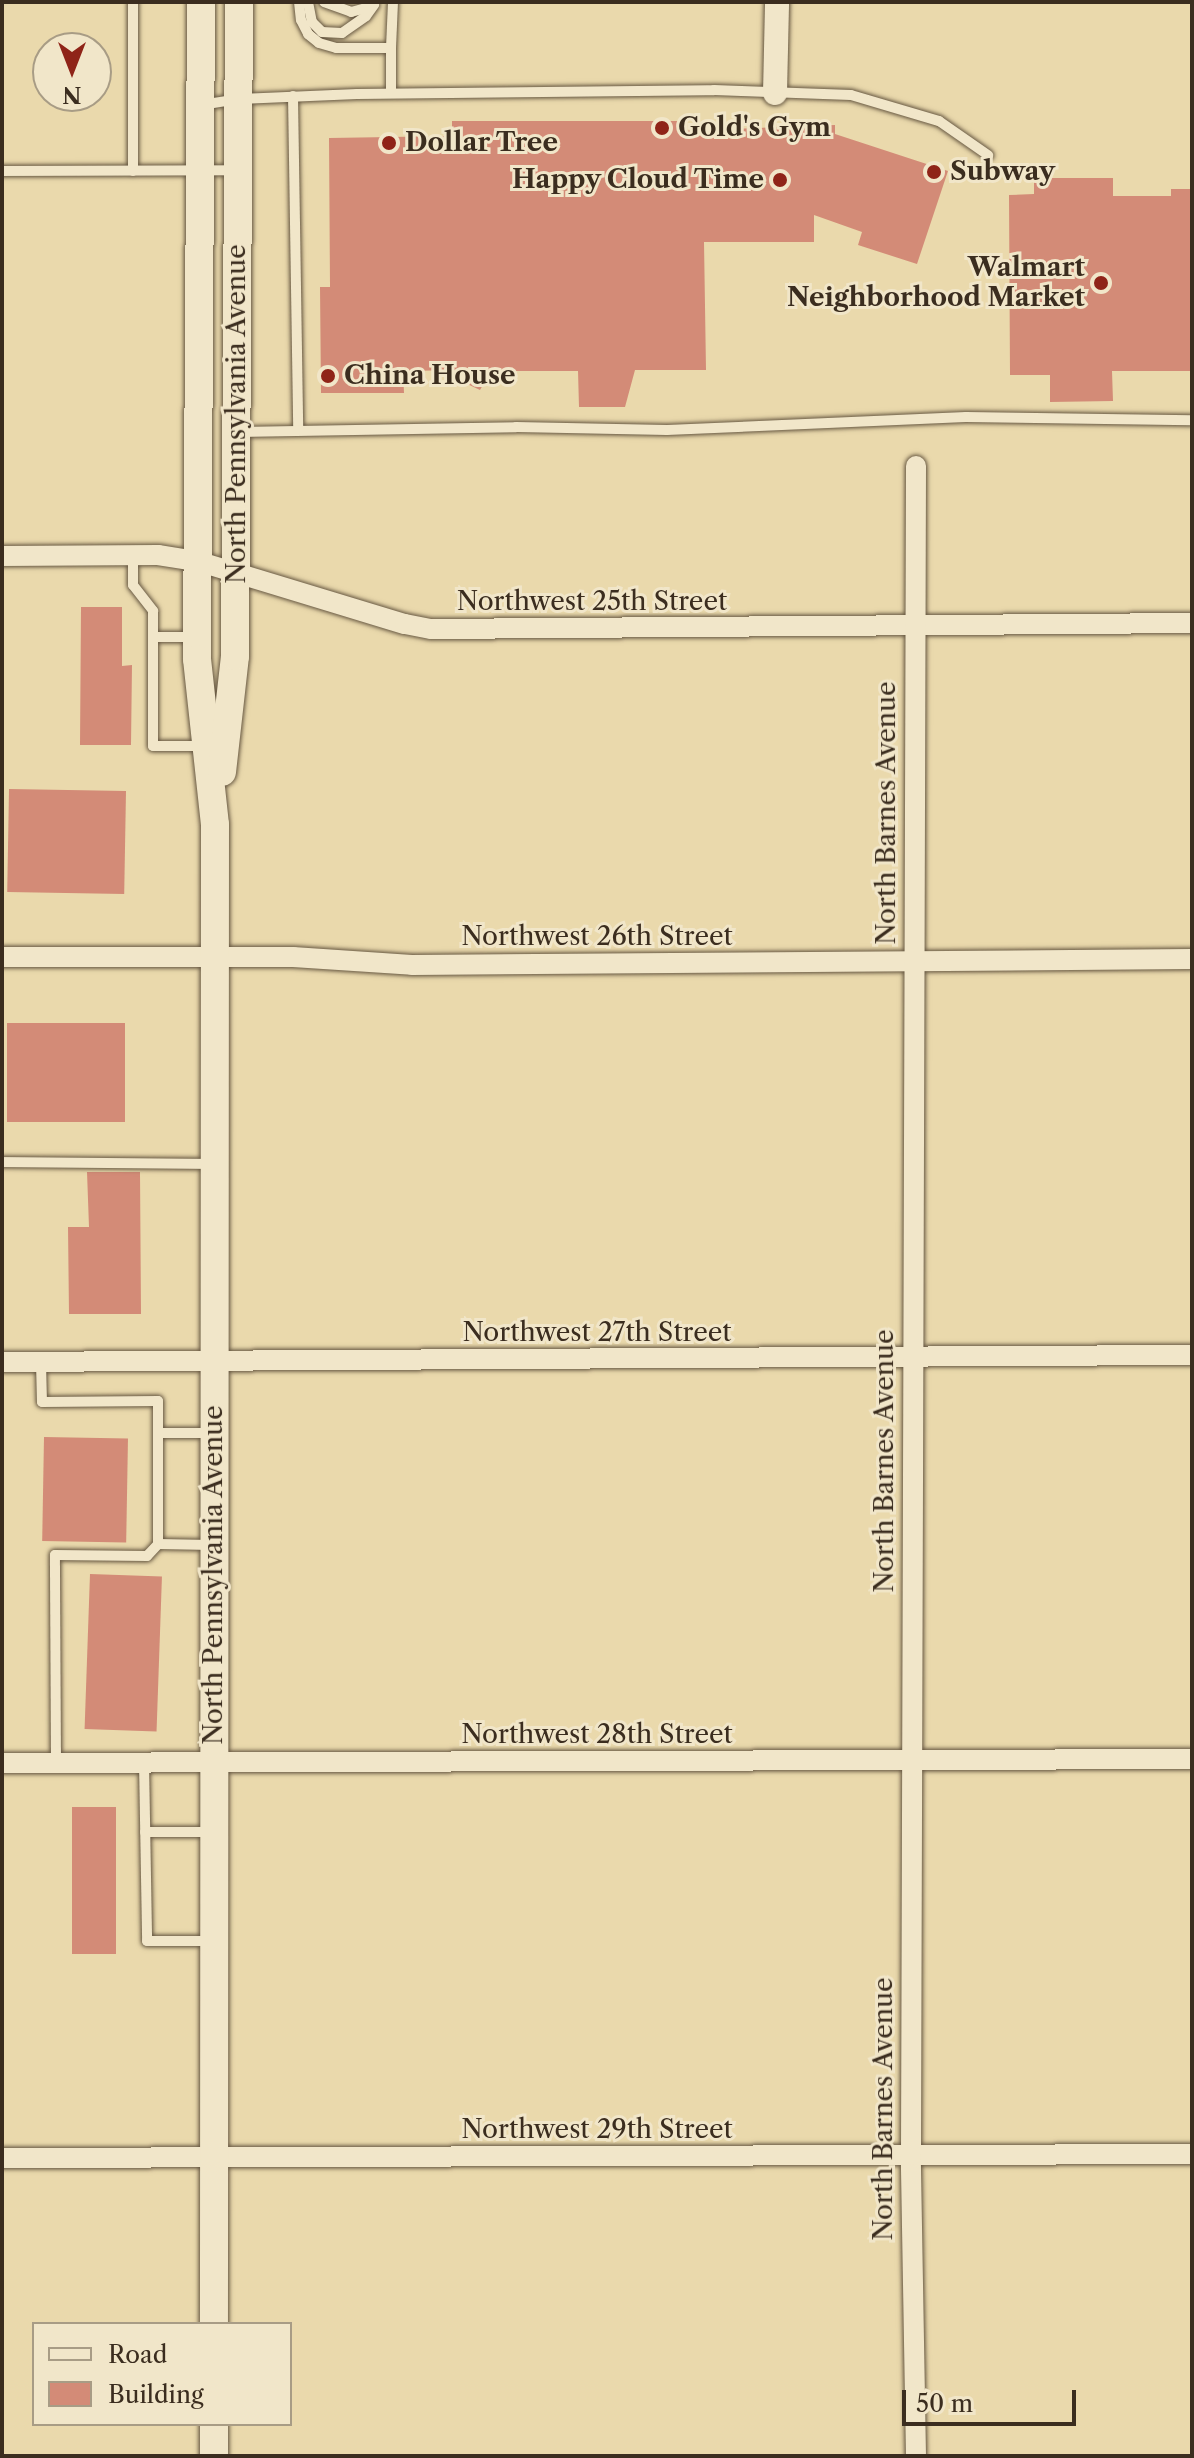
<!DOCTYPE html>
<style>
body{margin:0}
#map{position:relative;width:1194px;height:2458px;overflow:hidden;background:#ead9ac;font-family:"Libre Caslon Text",serif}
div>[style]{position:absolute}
.building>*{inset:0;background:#d38b77;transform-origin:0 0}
.roads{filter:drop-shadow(0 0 2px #675842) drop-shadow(0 0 2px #675842)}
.service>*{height:10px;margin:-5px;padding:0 5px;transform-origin:5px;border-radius:5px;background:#f1e6c9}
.minor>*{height:20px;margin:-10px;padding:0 10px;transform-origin:10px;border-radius:10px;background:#f1e6c9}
.tertiary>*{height:24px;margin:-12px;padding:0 12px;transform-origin:12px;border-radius:12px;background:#f1e6c9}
.secondary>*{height:28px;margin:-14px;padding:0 14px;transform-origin:14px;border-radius:14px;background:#f1e6c9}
.dots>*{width:22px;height:22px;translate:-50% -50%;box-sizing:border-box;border:4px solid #f1e6c9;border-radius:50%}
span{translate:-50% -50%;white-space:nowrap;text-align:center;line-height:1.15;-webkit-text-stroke:6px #f1e6c9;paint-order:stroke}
.poi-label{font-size:26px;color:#3b2d1f;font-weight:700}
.left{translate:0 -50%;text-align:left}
.right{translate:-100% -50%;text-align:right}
.street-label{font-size:26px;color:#3b2d1f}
.frame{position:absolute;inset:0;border:4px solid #3b2d1f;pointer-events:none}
.legend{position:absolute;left:32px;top:2322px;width:260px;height:104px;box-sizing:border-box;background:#f1e6c9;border:2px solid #a89c85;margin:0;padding:10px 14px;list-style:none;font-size:24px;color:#3b2d1f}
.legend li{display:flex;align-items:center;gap:16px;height:40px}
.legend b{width:40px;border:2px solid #a89c85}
.north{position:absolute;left:32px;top:32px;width:80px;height:80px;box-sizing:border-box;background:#f1e6c9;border:2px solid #a89c85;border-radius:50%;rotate:180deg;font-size:22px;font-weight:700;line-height:32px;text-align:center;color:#3b2d1f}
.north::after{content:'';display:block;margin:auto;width:28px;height:36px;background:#8f2418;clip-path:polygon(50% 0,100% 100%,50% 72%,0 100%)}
.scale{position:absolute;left:902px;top:2390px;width:174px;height:36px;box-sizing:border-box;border:4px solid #3b2d1f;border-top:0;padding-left:10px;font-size:24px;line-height:28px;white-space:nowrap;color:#3b2d1f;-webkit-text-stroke:6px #f1e6c9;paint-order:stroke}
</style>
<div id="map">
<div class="building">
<div style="clip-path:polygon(452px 121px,678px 121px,679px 131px,835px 125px,835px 134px,948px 171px,917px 264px,858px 245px,862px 232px,814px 215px,814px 242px,704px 242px,706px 370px,635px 370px,625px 407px,579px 407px,578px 371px,491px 371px,480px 390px,463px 382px,461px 370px,403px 371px,404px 393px,321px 393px,320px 287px,330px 287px,329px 138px,452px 136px)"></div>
<div style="clip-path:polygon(1034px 178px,1113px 178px,1113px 196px,1171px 196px,1171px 189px,1192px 189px,1192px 371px,1112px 371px,1113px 401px,1050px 402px,1050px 375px,1010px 375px,1009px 195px,1034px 194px)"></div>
<div style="clip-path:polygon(81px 607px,122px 607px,122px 666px,132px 665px,131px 745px,80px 745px)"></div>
<div style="left:126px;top:791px;width:103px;height:117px;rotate:91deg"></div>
<div style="left:7px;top:1023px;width:118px;height:99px"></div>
<div style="clip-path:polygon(87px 1172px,140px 1172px,141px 1314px,69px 1314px,68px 1227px,89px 1227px)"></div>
<div style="left:44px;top:1437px;width:84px;height:104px;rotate:1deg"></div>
<div style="left:90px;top:1574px;width:72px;height:155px;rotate:2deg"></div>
<div style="left:72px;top:1807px;width:44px;height:147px"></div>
</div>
<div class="roads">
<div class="service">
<div style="left:133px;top:2px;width:169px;rotate:90deg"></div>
<div style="left:299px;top:2px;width:18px;rotate:84deg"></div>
<div style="left:301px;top:20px;width:16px;rotate:63deg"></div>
<div style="left:308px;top:34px;width:14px;rotate:39deg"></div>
<div style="left:319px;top:43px;width:18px;rotate:16deg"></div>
<div style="left:336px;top:48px;width:55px"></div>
<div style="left:391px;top:48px;width:46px;rotate:-87.5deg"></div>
<div style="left:308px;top:2px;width:20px;rotate:79deg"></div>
<div style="left:312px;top:22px;width:14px;rotate:45deg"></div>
<div style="left:322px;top:32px;width:20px;rotate:3deg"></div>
<div style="left:342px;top:33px;width:29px;rotate:-35deg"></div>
<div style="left:366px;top:16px;width:14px;rotate:-54deg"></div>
<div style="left:324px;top:2px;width:29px;rotate:20deg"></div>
<div style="left:351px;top:12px;width:20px;rotate:-15deg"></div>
<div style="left:391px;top:48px;width:45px;rotate:90deg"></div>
<div style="left:293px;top:96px;width:334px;rotate:89.1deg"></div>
<div style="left:201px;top:105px;width:39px;rotate:-9deg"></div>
<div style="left:240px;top:99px;width:117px;rotate:-2.4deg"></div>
<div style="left:357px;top:94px;width:357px;rotate:-0.6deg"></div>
<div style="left:714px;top:90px;width:137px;rotate:2.1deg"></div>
<div style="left:851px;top:95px;width:92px;rotate:16.5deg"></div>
<div style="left:939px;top:121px;width:60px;rotate:34.8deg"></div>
<div style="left:2px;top:171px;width:234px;rotate:-0.2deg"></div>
<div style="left:238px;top:432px;width:278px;rotate:-1deg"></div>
<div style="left:516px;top:427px;width:151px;rotate:1.1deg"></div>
<div style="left:667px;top:430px;width:299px;rotate:-2.5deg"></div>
<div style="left:966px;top:417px;width:226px;rotate:0.8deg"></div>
<div style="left:133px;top:555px;width:30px;rotate:90deg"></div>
<div style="left:133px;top:585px;width:33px;rotate:52deg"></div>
<div style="left:153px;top:611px;width:26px;rotate:90deg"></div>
<div style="left:195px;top:637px;width:42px;rotate:180deg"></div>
<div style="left:153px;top:637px;width:109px;rotate:90deg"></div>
<div style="left:153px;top:746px;width:49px"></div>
<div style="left:2px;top:1162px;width:210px;rotate:0.5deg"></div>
<div style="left:41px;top:1362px;width:40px;rotate:88.6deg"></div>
<div style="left:42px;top:1402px;width:116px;rotate:-0.5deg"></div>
<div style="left:158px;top:1401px;width:143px;rotate:90deg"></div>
<div style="left:158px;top:1433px;width:55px"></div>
<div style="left:56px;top:1762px;width:207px;rotate:-90.3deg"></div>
<div style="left:55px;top:1555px;width:92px;rotate:0.6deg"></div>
<div style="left:147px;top:1556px;width:16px;rotate:-47deg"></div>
<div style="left:158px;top:1544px;width:54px;rotate:1.1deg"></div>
<div style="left:144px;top:1762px;width:179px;rotate:89deg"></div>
<div style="left:147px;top:1941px;width:67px"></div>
<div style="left:145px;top:1832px;width:66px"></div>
</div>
<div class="minor">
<div style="left:2px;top:556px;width:156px;rotate:-0.4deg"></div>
<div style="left:158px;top:555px;width:39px;rotate:9deg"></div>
<div style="left:197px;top:561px;width:217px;rotate:16.9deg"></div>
<div style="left:405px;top:624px;width:26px;rotate:11deg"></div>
<div style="left:431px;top:629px;width:761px;rotate:-0.45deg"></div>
<div style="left:2px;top:957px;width:291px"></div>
<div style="left:293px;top:957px;width:119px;rotate:3.8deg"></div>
<div style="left:412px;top:965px;width:780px;rotate:-0.44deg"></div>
<div style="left:2px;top:1362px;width:1190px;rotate:-0.34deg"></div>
<div style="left:2px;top:1763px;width:1190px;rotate:-0.19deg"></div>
<div style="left:2px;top:2158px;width:1190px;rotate:-0.19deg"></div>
<div style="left:916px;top:2456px;width:301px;rotate:-91deg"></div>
<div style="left:911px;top:2155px;width:1689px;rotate:-89.83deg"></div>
</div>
<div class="tertiary">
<div style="left:775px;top:93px;width:91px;rotate:-88.7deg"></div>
</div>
<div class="secondary">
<div style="left:201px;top:2px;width:657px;rotate:90.35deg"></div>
<div style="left:197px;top:659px;width:167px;rotate:83.8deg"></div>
<div style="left:215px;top:825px;width:1499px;rotate:90.04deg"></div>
<div style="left:222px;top:772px;width:117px;rotate:-83.6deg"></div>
<div style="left:235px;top:656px;width:654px;rotate:-89.65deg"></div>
<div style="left:214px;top:2424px;width:32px;rotate:90deg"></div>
</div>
</div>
<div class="dots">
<div style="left:662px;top:128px;background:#8f2418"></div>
<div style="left:389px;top:143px;background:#8f2418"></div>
<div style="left:934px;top:172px;background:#8f2418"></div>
<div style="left:780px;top:180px;background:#8f2418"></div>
<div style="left:1101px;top:283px;background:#8f2418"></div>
<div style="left:328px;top:376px;background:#8f2418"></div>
</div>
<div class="poi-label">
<span class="left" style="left:678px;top:128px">Gold's Gym</span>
<span class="left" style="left:405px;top:143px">Dollar Tree</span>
<span class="left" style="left:950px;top:172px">Subway</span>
<span class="right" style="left:764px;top:180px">Happy Cloud Time</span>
<span class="right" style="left:1085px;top:283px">Walmart<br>Neighborhood Market</span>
<span class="left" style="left:344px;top:376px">China House</span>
</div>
<div class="street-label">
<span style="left:237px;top:414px;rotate:-90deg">North Pennsylvania Avenue</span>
<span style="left:592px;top:602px">Northwest 25th Street</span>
<span style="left:887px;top:813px;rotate:-90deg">North Barnes Avenue</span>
<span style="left:597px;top:937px">Northwest 26th Street</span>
<span style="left:597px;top:1333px">Northwest 27th Street</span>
<span style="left:885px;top:1461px;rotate:-90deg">North Barnes Avenue</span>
<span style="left:214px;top:1575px;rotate:-90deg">North Pennsylvania Avenue</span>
<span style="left:597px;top:1735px">Northwest 28th Street</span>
<span style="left:884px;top:2109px;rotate:-90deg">North Barnes Avenue</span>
<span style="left:597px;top:2130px">Northwest 29th Street</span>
</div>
<div class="frame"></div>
<ul class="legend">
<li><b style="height:10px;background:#f1e6c9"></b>Road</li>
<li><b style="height:22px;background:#d38b77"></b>Building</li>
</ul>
<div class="north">N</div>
<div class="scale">50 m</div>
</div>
